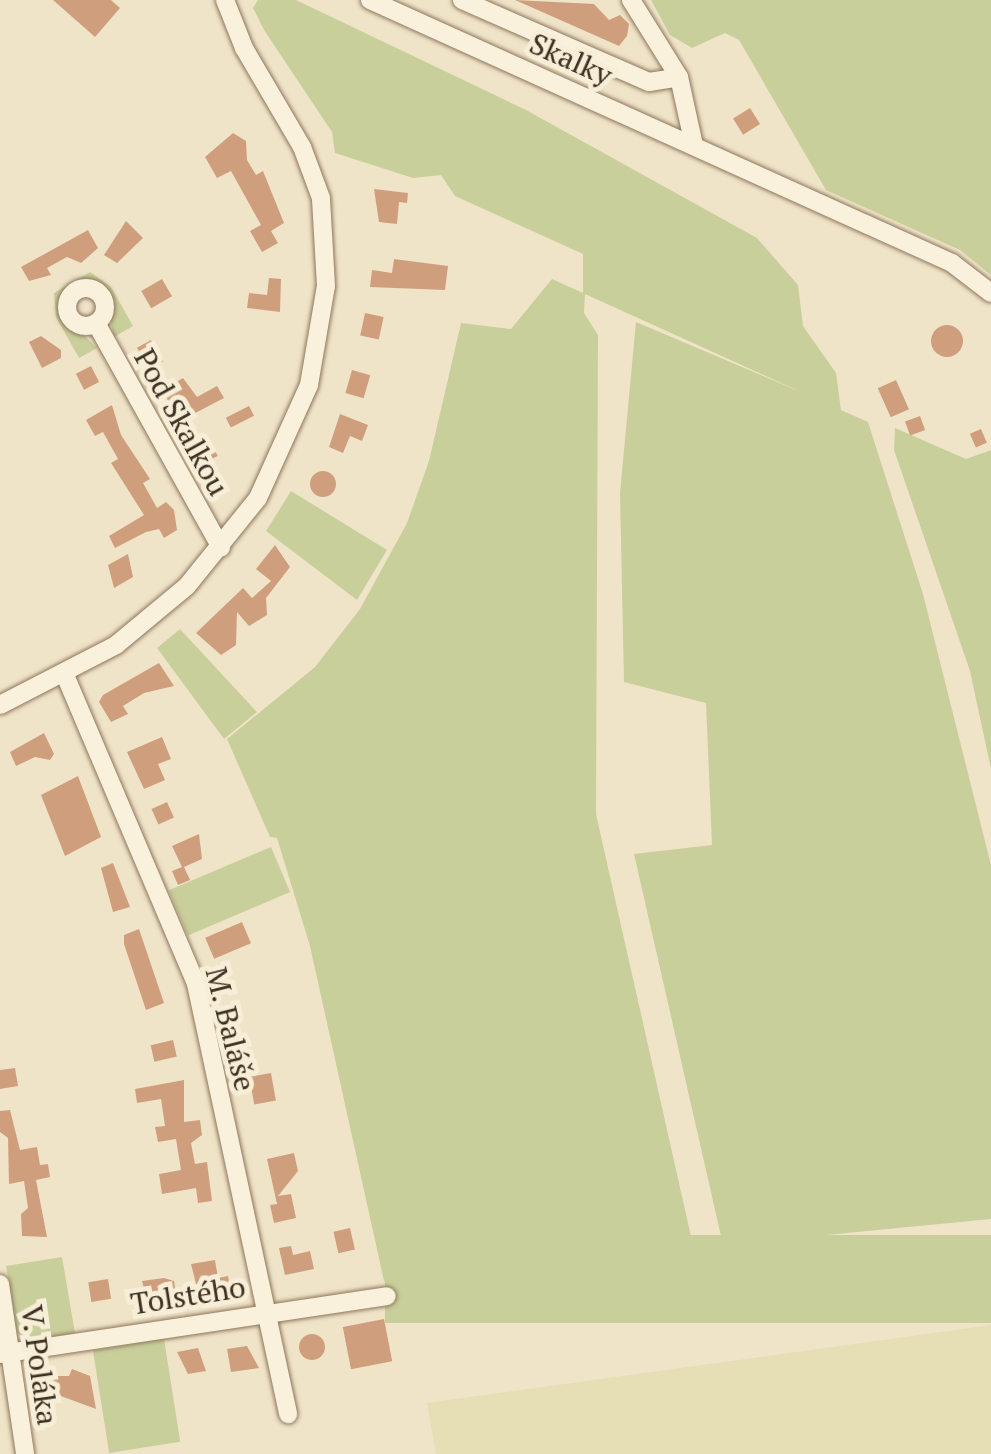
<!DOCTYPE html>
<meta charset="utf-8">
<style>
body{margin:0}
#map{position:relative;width:991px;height:1454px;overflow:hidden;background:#f0e4c8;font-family:"PT Serif",serif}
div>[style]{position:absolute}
.farmland>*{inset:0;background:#e6deb5}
.green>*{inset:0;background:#c9cf9b;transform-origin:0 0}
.building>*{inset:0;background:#cf9f7d;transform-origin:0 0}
.round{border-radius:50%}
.roads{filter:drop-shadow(0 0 2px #8d765c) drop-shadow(0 0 2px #8d765c)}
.minor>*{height:18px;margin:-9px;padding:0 9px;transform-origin:9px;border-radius:9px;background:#faf1dc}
.minor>.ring{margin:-9px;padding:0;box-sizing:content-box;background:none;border:18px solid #faf1dc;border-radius:50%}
span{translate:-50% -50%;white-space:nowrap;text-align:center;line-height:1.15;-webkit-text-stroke:10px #f7eed8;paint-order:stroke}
.street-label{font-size:30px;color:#3d2e20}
</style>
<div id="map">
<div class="farmland">
<div style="clip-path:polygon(991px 1325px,991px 1454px,436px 1454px,427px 1403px)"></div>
</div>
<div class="green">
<div style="clip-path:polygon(258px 0,296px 0,526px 110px,757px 238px,798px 285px,803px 326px,836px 373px,841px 410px,868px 422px,923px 594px,991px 865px,991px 1219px,723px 1245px,634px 854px,712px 845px,706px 703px,624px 682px,620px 493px,636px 322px,801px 392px,585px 294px,584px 313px,598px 335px,596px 814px,695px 1254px,395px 1291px,384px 1281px,310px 946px,277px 838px,270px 837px,227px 739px,315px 667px,360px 609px,407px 523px,429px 461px,461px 323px,511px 329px,552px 279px,583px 293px,583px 254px,455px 196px,441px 175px,413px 178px,335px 153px,332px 132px,264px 30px,253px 8px)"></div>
<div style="clip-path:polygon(651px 0,991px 0,991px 275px,960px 250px,826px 190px,739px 40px,725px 33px,692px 48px,670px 35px)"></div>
<div style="clip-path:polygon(90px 272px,111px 287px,133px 326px,114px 337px,104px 290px,90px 282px,73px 285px,63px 298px,62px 314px,97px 348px,79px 358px,56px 317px,54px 293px)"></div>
<div style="clip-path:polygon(895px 428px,966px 459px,991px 450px,991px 769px,970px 671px,894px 450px)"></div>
<div style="clip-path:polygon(291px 491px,387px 550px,357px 600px,266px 531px)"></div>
<div style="clip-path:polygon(180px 629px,257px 712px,224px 739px,157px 648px)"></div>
<div style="left:271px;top:847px;width:49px;height:111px;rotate:67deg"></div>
<div style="left:991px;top:1235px;width:88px;height:606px;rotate:90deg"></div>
<div style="clip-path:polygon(62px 1257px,75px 1333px,28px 1341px,17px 1333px,6px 1266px)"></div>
<div style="left:164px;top:1339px;width:104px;height:72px;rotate:81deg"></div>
</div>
<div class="building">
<div style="clip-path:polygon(53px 0,111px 0,120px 8px,95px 37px)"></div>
<div style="clip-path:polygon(515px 0,594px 4px,609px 20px,620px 15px,629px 24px,627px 36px,619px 46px)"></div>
<div style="left:750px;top:108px;width:19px;height:20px;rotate:58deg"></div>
<div style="clip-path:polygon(233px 133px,246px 141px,247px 160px,256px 175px,263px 171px,284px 223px,271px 231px,278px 243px,262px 252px,250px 231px,261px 225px,231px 171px,217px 178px,205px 157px)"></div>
<div style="clip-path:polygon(374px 189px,408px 193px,407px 203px,399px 202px,397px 224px,379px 222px)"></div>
<div style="clip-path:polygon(126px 221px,143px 238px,117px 263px,104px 255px)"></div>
<div style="clip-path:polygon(88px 230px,98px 248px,81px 263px,67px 257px,47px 268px,51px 275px,29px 281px,21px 267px)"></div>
<div style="clip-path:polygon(394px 259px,448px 266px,445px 290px,370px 287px,372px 270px,392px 273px)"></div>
<div style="clip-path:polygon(269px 278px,281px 279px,280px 312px,247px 308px,249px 293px,267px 295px)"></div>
<div style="left:162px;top:279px;width:20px;height:24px;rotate:60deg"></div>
<div style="left:365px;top:313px;width:19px;height:23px;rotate:12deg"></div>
<div class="round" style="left:931px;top:325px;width:32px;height:32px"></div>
<div style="clip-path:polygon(41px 336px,61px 350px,61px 358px,42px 368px,29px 342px)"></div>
<div style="left:151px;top:340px;width:25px;height:16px;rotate:61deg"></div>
<div style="left:91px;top:366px;width:18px;height:17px;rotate:63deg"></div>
<div style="left:352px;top:370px;width:19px;height:24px;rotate:16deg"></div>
<div style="clip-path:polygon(183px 378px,197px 397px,217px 386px,224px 398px,178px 422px,163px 390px)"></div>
<div style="left:896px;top:380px;width:32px;height:20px;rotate:66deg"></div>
<div style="clip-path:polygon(112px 405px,121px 435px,150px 479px,143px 483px,157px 508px,166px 502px,174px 510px,177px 530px,164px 538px,159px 529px,146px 532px,115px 548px,109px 536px,144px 515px,111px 463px,118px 459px,103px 432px,95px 436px,86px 420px)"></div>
<div style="left:249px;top:406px;width:11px;height:26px;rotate:63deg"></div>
<div style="clip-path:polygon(340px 414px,368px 425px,362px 441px,350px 436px,343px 453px,329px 447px)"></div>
<div style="left:920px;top:416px;width:15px;height:16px;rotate:70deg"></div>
<div style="left:981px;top:429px;width:15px;height:12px;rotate:67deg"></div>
<div style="left:209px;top:440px;width:18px;height:18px;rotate:61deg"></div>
<div class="round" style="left:310px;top:471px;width:26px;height:26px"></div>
<div style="clip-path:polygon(275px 545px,290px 567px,266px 598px,267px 615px,249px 626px,237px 612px,236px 645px,221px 655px,196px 633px,243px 588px,252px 598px,271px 581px,256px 569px)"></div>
<div style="clip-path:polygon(128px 554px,133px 577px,114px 588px,108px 565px)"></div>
<div style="clip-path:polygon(159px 663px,174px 686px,144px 693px,123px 706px,128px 714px,111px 722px,99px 702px,103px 695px)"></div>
<div style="clip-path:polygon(44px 733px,54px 754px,50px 760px,35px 757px,16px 766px,10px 752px)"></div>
<div style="clip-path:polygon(162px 737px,171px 759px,158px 764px,165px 780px,144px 789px,127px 752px)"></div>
<div style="clip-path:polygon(78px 776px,101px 837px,65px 856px,41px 795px)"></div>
<div style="left:167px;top:802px;width:17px;height:17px;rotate:66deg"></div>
<div style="clip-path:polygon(199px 834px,202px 859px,184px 867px,190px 880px,178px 885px,172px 871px,182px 867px,172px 846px)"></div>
<div style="clip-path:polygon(113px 863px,130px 907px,113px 912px,101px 868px)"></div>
<div style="left:242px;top:922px;width:23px;height:40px;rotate:67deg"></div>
<div style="clip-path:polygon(139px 929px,164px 1003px,146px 1010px,124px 944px,124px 935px)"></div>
<div style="left:173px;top:1040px;width:17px;height:23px;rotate:77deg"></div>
<div style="clip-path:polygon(15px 1068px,18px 1086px,0 1089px,0 1070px)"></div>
<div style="left:271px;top:1073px;width:28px;height:22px;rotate:80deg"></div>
<div style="clip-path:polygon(184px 1080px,184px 1122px,200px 1120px,202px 1135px,191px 1143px,195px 1164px,207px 1162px,212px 1201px,198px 1203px,196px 1188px,162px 1194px,159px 1174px,181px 1170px,176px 1139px,158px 1142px,155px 1127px,165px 1126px,161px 1099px,137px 1103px,135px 1089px)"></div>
<div style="clip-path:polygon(10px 1110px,20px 1150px,37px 1147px,40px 1165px,48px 1164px,50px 1177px,36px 1180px,47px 1237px,22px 1236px,21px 1214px,28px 1208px,24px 1181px,9px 1184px,8px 1138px,0 1132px,0 1111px)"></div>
<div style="clip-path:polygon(294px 1153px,298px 1171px,278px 1196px,291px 1194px,296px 1218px,274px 1223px,270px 1205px,277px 1204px,267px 1159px)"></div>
<div style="left:350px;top:1228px;width:22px;height:17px;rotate:77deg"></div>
<div style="clip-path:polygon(291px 1246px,293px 1255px,310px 1251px,314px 1269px,285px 1275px,279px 1248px)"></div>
<div style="clip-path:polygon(215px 1260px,218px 1278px,228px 1276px,230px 1286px,198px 1292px,191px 1264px)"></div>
<div style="clip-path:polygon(164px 1278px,174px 1281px,177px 1300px,149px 1307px,142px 1281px)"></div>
<div style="left:108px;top:1279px;width:20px;height:20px;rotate:81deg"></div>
<div style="left:384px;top:1319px;width:43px;height:42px;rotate:79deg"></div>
<div class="round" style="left:299px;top:1334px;width:26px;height:26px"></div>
<div style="clip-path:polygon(247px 1346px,259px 1368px,231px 1372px,227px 1349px)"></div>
<div style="clip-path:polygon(198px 1348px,206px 1371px,188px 1374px,177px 1352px)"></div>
<div style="clip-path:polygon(72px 1369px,90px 1376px,96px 1409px,58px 1395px,36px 1398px,32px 1376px,69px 1376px)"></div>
</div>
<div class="roads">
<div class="minor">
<div style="left:370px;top:0;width:639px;rotate:24.32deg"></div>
<div style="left:952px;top:263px;width:49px;rotate:37.6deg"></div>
<div style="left:462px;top:0;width:204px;rotate:23.7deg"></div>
<div style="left:649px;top:82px;width:30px;rotate:-9deg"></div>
<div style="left:631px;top:0;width:91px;rotate:58.1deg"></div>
<div style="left:679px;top:77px;width:70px;rotate:77.6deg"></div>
<div class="ring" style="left:67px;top:288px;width:20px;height:20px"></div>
<div style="left:96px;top:323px;width:257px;rotate:60.9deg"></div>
<div style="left:65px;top:675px;width:336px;rotate:67deg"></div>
<div style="left:196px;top:984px;width:440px;rotate:77.9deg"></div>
<div style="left:0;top:705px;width:131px;rotate:-27.3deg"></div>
<div style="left:116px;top:645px;width:92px;rotate:-39.7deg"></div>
<div style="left:187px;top:586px;width:113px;rotate:-51.1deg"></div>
<div style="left:258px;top:498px;width:124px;rotate:-65.7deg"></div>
<div style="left:309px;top:385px;width:100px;rotate:-80.3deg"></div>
<div style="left:326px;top:286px;width:88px;rotate:-93.3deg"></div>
<div style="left:321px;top:198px;width:54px;rotate:-110.4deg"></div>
<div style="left:302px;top:147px;width:115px;rotate:-120.4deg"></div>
<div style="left:244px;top:48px;width:52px;rotate:-111.6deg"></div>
<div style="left:0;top:1284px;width:172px;rotate:81.6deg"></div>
<div style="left:0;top:1354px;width:391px;rotate:-8.5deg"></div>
</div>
</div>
<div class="street-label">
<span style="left:571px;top:59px;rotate:24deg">Skalky</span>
<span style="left:182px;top:422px;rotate:61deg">Pod Skalkou</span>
<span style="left:231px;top:1029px;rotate:76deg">M. Baláše</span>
<span style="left:188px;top:1295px;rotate:-9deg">Tolstého</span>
<span style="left:40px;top:1365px;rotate:82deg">V. Poláka</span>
</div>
</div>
